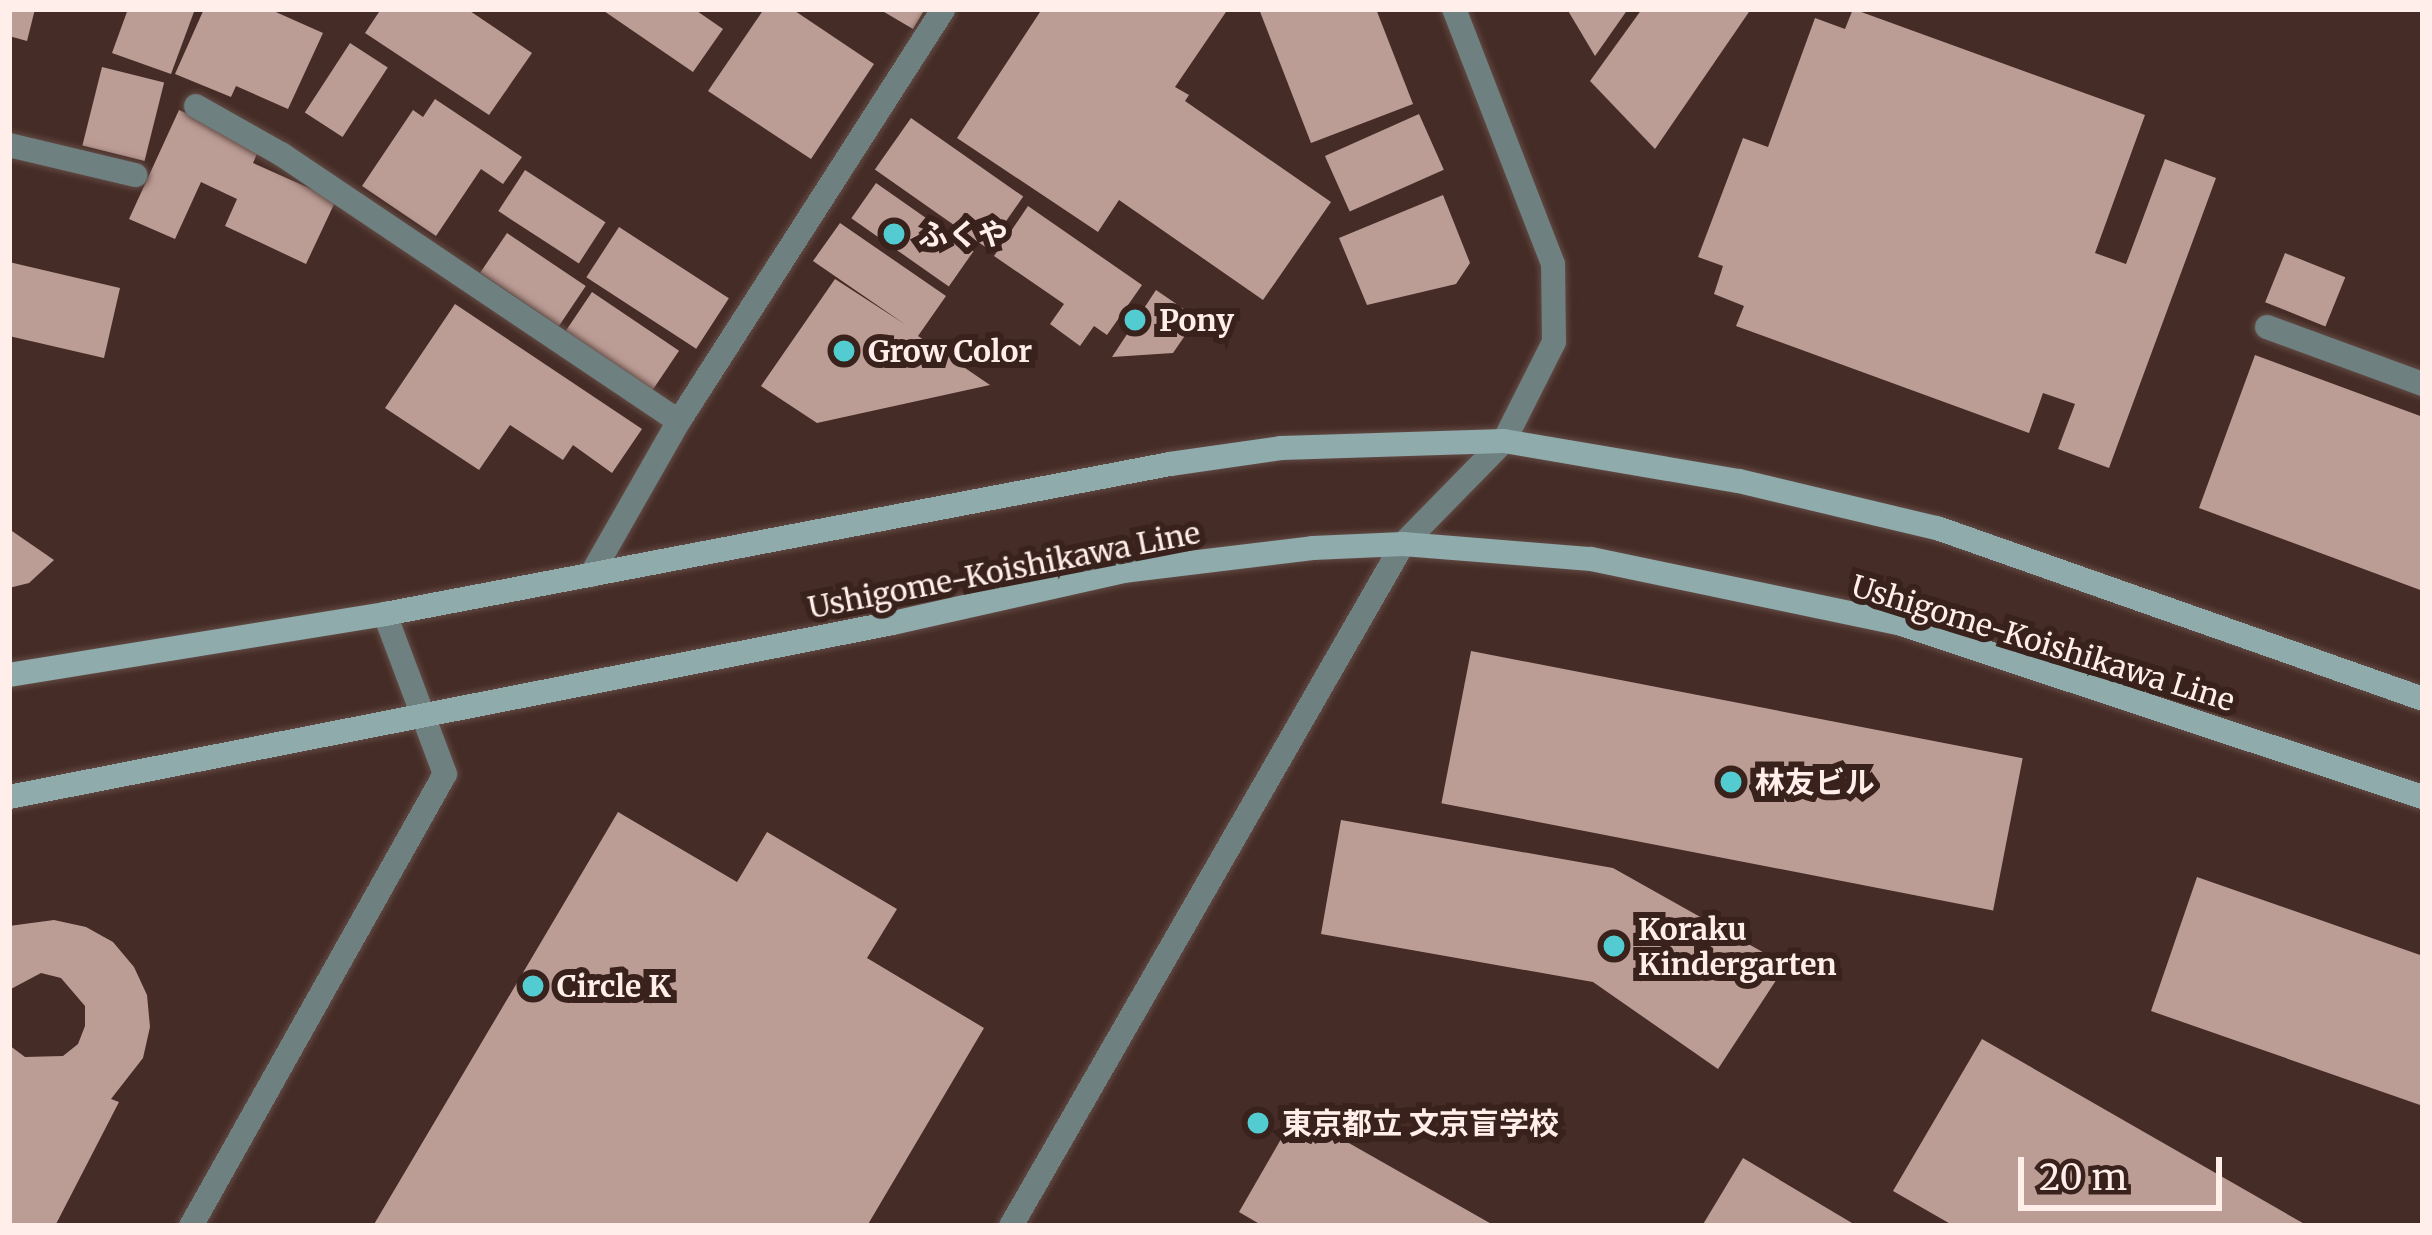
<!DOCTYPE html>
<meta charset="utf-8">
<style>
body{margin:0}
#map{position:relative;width:2432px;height:1235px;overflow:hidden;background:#452c26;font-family:Merriweather,"Noto Sans JP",serif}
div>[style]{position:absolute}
.building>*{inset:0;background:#bc9d96;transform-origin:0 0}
.roads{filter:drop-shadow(0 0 3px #634b45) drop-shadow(0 0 3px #634b45)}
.service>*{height:24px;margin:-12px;padding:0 12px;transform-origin:12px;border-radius:12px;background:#6e8080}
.minor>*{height:24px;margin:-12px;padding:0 12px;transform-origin:12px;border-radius:12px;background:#6e8080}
.tertiary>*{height:24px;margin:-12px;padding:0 12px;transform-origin:12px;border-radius:12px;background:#6e8080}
.secondary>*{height:24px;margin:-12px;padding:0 12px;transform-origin:12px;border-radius:12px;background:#8fabac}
.dots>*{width:33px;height:33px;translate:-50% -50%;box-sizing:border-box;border:6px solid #3a221c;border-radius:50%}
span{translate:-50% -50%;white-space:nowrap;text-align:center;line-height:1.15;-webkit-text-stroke:12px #3a221c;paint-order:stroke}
.poi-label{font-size:30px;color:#ffeeea;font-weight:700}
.left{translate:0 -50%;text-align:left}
.street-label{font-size:30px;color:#ffeeea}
.frame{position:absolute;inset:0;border:12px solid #ffeeea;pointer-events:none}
.scale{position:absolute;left:2018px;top:1157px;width:204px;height:54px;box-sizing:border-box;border:6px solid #ffeeea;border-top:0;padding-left:15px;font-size:36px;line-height:42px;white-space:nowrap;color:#ffeeea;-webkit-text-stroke:9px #3a221c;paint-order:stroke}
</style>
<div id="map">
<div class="building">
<div style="clip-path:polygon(9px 9px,35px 9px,27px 41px,9px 36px)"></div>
<div style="clip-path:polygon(128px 9px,195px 9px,171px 74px,112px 53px)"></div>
<div style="clip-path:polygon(204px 9px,269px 9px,323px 33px,288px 109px,236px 86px,231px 97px,175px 74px)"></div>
<div style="clip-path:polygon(381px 9px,467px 9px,532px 53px,489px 115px,365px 33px)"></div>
<div style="clip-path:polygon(601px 9px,694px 9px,723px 29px,693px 72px)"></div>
<div style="clip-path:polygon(764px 9px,792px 9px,874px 64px,811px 159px,708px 91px)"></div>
<div style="clip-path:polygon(879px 9px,925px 9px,913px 29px)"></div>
<div style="clip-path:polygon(1042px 9px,1228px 9px,1175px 87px,1189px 95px,1185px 101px,1331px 202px,1263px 300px,1119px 200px,1098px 232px,957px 138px)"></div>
<div style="clip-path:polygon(1259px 9px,1376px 9px,1413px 104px,1311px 143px)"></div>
<div style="clip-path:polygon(1567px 9px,1628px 9px,1595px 56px)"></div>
<div style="clip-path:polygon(1642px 9px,1751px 9px,1655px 149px,1590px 81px)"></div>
<div style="clip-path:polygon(1853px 9px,2145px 115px,2095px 253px,2126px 264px,2165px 159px,2216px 178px,2109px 468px,2058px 449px,2075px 404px,2043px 393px,2029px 433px,1736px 326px,1744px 306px,1714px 294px,1723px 266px,1698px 257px,1743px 138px,1768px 147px,1815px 18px,1845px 29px)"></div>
<div style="left:350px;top:43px;width:45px;height:83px;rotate:33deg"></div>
<div style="left:102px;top:67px;width:64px;height:81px;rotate:14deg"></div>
<div style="clip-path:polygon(435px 99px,522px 157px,503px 184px,481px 169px,436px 236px,362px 186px,413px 110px,423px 117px)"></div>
<div style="clip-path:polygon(179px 110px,260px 147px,253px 163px,336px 200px,306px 264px,225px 226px,237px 199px,201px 182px,175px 239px,129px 219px)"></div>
<div style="left:1419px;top:114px;width:61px;height:103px;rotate:66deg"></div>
<div style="left:911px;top:118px;width:137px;height:63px;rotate:35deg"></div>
<div style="left:525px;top:170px;width:96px;height:49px;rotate:33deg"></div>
<div style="left:876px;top:183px;width:119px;height:43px;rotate:35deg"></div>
<div style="clip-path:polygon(1443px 195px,1470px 263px,1456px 284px,1367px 305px,1339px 238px)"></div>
<div style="clip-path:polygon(1028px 206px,1142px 285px,1107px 335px,1094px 326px,1080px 346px,1050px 324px,1064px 304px,994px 256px)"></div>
<div style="clip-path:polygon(840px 223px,946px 296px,918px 336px,990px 385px,817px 423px,761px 386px,835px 279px,906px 325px,813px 261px)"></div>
<div style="left:619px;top:227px;width:131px;height:60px;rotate:33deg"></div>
<div style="left:507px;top:233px;width:95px;height:48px;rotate:34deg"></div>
<div style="left:2285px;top:253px;width:65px;height:53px;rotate:22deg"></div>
<div style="clip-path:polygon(9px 262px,120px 288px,104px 358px,9px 336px)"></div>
<div style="clip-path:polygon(1156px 290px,1197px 318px,1173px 353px,1112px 357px)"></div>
<div style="left:592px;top:292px;width:105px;height:47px;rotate:34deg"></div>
<div style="clip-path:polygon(455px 304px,642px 429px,612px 473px,573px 445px,563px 460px,510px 425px,479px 470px,385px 408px)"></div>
<div style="clip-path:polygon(2255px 355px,2423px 417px,2423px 591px,2199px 508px)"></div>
<div style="clip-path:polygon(9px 529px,54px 560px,29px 583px,9px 588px)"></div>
<div style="left:1471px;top:651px;width:562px;height:155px;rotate:11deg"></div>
<div style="clip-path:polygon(618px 812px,737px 882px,767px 832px,897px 909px,867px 958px,984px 1028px,867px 1226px,373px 1226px)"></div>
<div style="clip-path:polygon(1341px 820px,1613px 868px,1786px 965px,1718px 1069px,1593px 982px,1321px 934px)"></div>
<div style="clip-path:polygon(2197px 877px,2423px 956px,2423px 1106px,2151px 1011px)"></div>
<div style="clip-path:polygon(54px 920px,86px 927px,113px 942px,134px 967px,147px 995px,150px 1027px,143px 1058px,111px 1099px,119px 1102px,55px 1226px,9px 1226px,9px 1045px,25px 1057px,63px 1056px,78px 1044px,85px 1026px,85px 1006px,61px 978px,41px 973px,9px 990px,9px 926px)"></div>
<div style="clip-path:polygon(1982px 1039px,2308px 1226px,1954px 1226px,1893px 1191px)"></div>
<div style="clip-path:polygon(1296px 1113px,1495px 1226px,1263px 1226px,1239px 1212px)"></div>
<div style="clip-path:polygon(1743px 1158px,1857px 1226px,1702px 1226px)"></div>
</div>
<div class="roads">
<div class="service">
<div style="left:196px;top:106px;width:98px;rotate:29.5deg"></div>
<div style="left:281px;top:154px;width:479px;rotate:33.9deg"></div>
<div style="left:9px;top:145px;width:130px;rotate:13.4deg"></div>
<div style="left:2267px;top:327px;width:166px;rotate:20.1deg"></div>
</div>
<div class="minor">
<div style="left:591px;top:575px;width:177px;rotate:-60.3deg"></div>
<div style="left:679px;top:421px;width:489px;rotate:-57.3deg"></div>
<div style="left:191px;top:1226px;width:518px;rotate:-60.67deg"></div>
<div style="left:445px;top:774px;width:171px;rotate:-110.6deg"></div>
</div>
<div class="tertiary">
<div style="left:1011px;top:1226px;width:787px;rotate:-60.11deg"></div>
<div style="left:1403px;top:544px;width:144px;rotate:-45.6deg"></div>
<div style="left:1504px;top:441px;width:111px;rotate:-63.2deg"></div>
<div style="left:1554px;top:342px;width:78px;rotate:-90.7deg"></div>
<div style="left:1553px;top:264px;width:274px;rotate:-111.2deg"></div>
</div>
<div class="secondary">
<div style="left:9px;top:675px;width:381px;rotate:-9.2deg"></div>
<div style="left:385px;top:614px;width:799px;rotate:-10.82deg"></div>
<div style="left:1170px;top:464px;width:112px;rotate:-8.2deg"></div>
<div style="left:1281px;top:448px;width:223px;rotate:-1.8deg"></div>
<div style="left:1504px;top:441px;width:238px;rotate:9.7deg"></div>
<div style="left:1739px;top:481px;width:204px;rotate:13.4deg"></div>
<div style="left:1937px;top:528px;width:515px;rotate:19.38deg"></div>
<div style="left:9px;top:797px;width:901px;rotate:-11.14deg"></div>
<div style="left:893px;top:623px;width:236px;rotate:-12.7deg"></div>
<div style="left:1123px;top:571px;width:191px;rotate:-6.9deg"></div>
<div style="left:1313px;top:548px;width:90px;rotate:-2.5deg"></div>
<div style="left:1403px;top:544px;width:189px;rotate:4.6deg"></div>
<div style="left:1591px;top:559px;width:317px;rotate:11.8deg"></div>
<div style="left:1901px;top:624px;width:550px;rotate:18.34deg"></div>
</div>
</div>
<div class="dots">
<div style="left:894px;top:234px;background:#52ccd0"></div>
<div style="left:1135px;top:320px;background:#52ccd0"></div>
<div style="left:844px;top:351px;background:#52ccd0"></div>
<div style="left:1731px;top:782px;background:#52ccd0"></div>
<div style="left:1614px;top:946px;background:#52ccd0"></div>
<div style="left:533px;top:986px;background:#52ccd0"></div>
<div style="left:1258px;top:1123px;background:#52ccd0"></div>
</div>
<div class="poi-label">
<span class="left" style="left:918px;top:234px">ふくや</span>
<span class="left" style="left:1159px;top:320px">Pony</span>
<span class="left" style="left:868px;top:351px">Grow Color</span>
<span class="left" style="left:1755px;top:782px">林友ビル</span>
<span class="left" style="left:1638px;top:946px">Koraku<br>Kindergarten</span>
<span class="left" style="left:557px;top:986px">Circle K</span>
<span class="left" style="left:1282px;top:1123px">東京都立 文京盲学校</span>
</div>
<div class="street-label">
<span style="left:1004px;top:570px;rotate:-11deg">Ushigome-Koishikawa Line</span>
<span style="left:2043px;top:643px;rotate:17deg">Ushigome-Koishikawa Line</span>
</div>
<div class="frame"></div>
<div class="scale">20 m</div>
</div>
